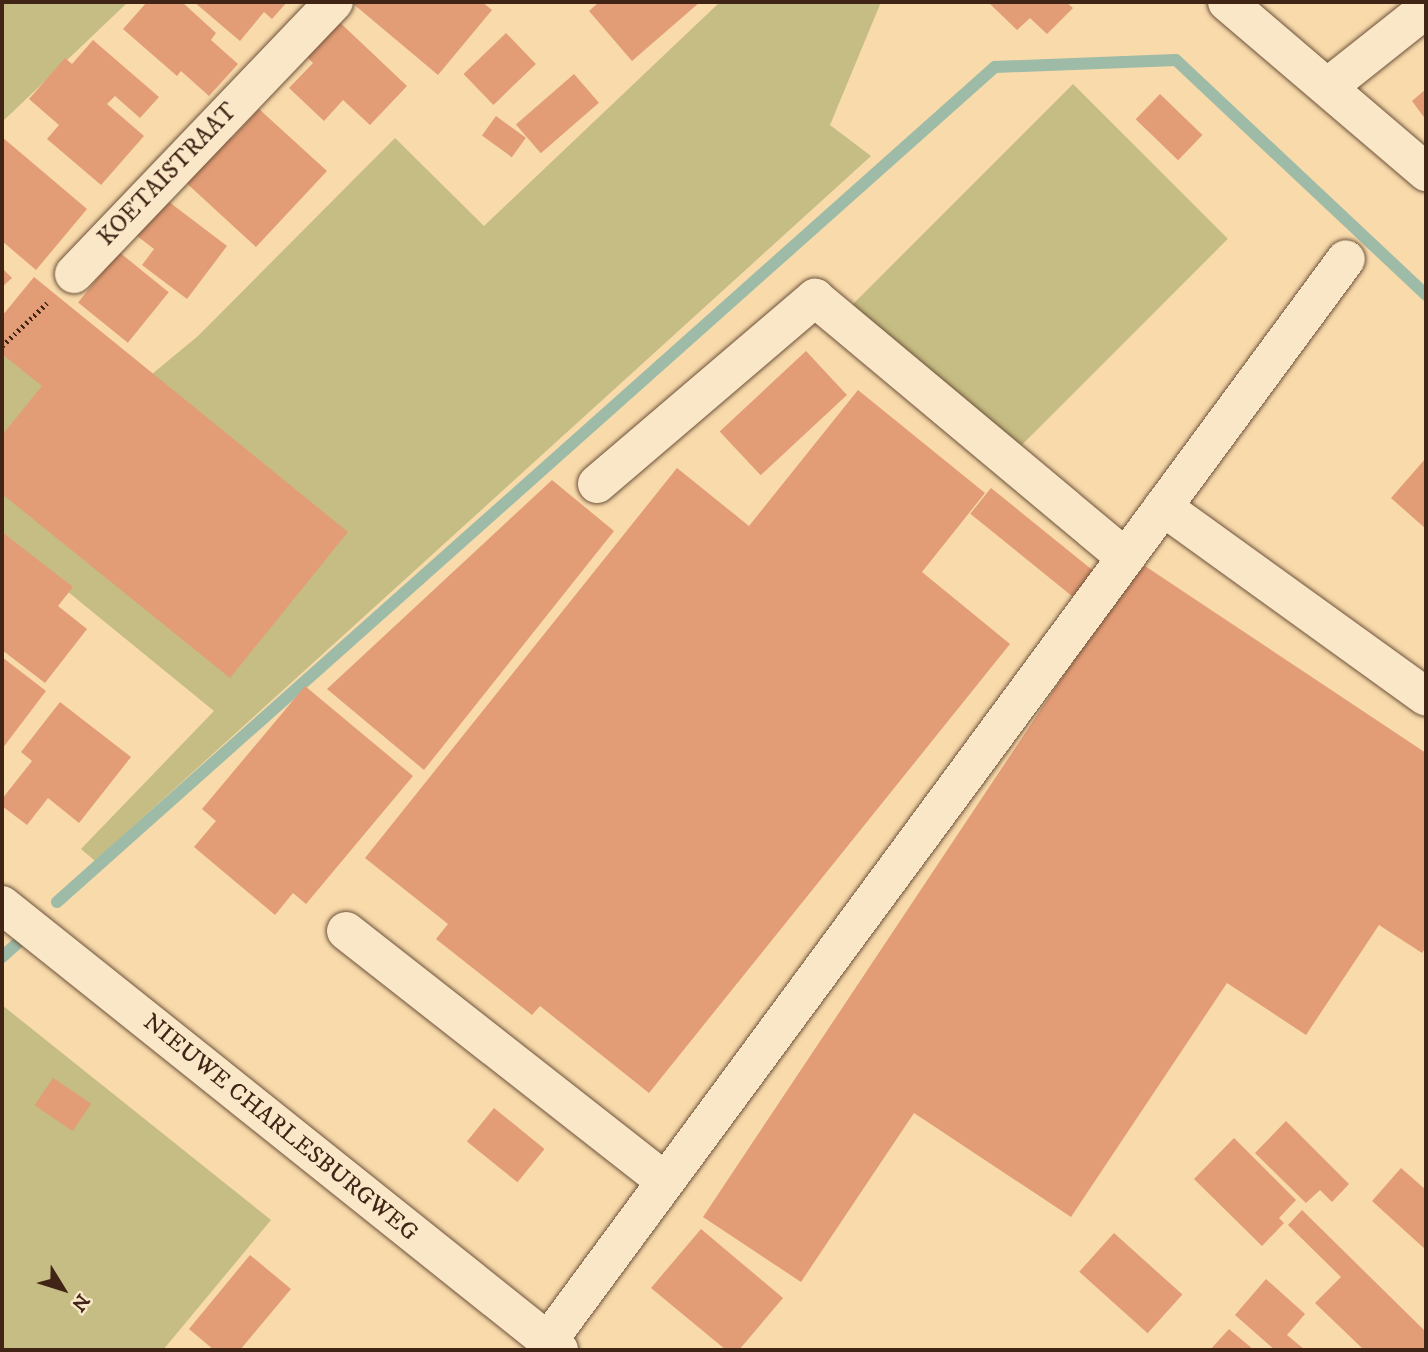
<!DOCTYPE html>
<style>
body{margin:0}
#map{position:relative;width:1428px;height:1352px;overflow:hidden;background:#f8daab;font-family:"IM FELL DW Pica",serif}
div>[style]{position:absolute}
.green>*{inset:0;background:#c5bd83;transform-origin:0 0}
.stream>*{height:12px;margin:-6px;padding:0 6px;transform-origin:6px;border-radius:6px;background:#9dbba7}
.building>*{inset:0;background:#e39d76;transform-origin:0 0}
.path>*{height:4.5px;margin-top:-2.25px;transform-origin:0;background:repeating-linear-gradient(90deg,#402415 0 2px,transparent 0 5.5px)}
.roads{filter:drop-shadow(0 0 2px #6e523a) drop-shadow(0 0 2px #6e523a)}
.minor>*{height:38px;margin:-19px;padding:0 19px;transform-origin:19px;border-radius:19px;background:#fae7c8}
span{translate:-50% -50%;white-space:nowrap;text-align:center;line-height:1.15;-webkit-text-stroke:5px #fae7c8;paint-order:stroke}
.street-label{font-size:24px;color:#402415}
.frame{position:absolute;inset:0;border:4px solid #402415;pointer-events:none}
.north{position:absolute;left:28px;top:1254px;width:70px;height:70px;-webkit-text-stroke:5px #fae7c8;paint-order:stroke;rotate:128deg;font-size:19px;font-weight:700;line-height:28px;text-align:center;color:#402415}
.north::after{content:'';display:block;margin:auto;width:24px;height:32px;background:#402415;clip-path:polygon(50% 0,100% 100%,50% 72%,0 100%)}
</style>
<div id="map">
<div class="green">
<div style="clip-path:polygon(2px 2px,128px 2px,2px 122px)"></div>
<div style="clip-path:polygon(720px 2px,881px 2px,830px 125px,871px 156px,95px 861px,81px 849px,214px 711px,2px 538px,2px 356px,51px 310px,140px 384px,198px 336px,395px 138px,484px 226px)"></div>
<div style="left:1073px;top:84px;width:219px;height:317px;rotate:45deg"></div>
<div style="clip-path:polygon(2px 1005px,271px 1220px,163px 1350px,2px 1350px)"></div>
</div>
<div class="stream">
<div style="left:57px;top:902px;width:1256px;rotate:-41.68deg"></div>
<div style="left:995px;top:67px;width:181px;rotate:-2.2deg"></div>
<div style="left:1176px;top:60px;width:343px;rotate:43.2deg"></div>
<div style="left:2px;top:957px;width:27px;rotate:-42deg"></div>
</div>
<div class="building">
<div style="clip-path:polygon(147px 2px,182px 2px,216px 33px,211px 40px,238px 64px,209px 96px,181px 71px,177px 76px,123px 29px)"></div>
<div style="clip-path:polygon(194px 2px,287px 2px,272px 19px,264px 12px,240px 41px)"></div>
<div style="clip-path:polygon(351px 2px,482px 2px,492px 10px,438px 75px)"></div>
<div style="clip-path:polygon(599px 2px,700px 2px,632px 61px,589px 11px)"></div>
<div style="clip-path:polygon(988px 2px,1066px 2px,1073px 8px,1047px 34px,1030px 18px,1017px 30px)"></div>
<div style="clip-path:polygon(333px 16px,407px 86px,370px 125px,343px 100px,324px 121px,289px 88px,313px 63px,301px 51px)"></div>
<div style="left:506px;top:33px;width:43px;height:59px;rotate:46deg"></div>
<div style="clip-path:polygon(93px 40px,159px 97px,140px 118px,115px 96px,107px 104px,144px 136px,101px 185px,47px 139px,59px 125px,29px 99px,65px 58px,72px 64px)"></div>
<div style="left:574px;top:74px;width:38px;height:77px;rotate:49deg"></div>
<div style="clip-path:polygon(1426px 89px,1426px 120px,1412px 101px)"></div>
<div style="left:1160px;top:94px;width:59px;height:35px;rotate:44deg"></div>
<div style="clip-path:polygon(259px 109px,327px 171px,256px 247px,182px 179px,225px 132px,232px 138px)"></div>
<div style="left:496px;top:116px;width:37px;height:24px;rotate:36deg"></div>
<div style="clip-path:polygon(2px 137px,87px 209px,36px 270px,2px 241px)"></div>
<div style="clip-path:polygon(156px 192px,227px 246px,187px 299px,142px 265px,154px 249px,128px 229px)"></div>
<div style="left:119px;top:252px;width:64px;height:65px;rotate:39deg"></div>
<div style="clip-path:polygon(2px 268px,12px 278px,2px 287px)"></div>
<div style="clip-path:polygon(34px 277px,348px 532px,230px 678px,2px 494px,2px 435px,42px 386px,2px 354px,2px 316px)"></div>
<div style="left:806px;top:351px;width:60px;height:118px;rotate:47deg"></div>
<div style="clip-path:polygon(858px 390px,985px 493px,922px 572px,1010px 644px,649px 1093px,540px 1006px,532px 1015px,436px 939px,448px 924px,365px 858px,677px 468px,749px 526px)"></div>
<div style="clip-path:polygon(1426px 458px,1426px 529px,1391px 498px)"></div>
<div style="clip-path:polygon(552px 480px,614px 531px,424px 770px,327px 689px)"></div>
<div style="left:991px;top:488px;width:132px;height:33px;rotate:39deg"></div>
<div style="clip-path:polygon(2px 532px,73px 587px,58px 606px,87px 629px,45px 683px,2px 650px)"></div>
<div style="clip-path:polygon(1139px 562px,1426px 753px,1426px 947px,1422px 953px,1379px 925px,1306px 1035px,1227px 983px,1071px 1217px,914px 1113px,801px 1282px,703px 1217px)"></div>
<div style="clip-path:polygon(2px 657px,46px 691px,2px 749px)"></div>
<div style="clip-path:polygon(305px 686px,413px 776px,306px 904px,293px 893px,275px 915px,194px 847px,216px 821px,202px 809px)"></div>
<div style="clip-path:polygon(60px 702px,131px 757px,79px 823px,48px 798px,27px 825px,2px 806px,2px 799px,32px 761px,21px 752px)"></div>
<div style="left:53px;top:1078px;width:46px;height:33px;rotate:34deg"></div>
<div style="left:494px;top:1108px;width:65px;height:43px;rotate:39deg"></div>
<div style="clip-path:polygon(1286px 1121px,1349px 1184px,1332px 1202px,1320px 1190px,1306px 1203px,1255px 1153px)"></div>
<div style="clip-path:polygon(1234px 1138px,1296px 1200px,1279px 1218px,1284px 1223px,1262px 1246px,1194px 1179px)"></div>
<div style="clip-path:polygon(1401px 1168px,1426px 1190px,1426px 1250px,1372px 1201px)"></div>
<div style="clip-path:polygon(1302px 1210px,1426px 1332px,1426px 1350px,1364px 1350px,1315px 1303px,1341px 1277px,1288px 1225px)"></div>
<div style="clip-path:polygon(701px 1229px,783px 1298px,739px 1350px,726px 1350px,651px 1288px)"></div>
<div style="left:1114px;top:1233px;width:92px;height:52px;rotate:42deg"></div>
<div style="clip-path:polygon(250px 1255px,291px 1289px,240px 1350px,214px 1350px,189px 1329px)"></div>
<div style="clip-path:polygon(1266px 1279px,1305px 1314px,1287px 1335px,1305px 1350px,1275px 1350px,1235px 1315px)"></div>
<div style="clip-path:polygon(1229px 1329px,1254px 1350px,1210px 1350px)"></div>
</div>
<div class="path">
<div style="left:2px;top:346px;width:62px;rotate:-43.7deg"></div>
</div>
<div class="roads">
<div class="minor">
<div style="left:1227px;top:2px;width:262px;rotate:40.5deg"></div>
<div style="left:1329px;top:86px;width:124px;rotate:-38.4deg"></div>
<div style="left:74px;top:274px;width:376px;rotate:-46.3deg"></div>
<div style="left:597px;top:484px;width:287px;rotate:-40.5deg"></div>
<div style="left:815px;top:298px;width:405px;rotate:39.9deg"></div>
<div style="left:1163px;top:507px;width:324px;rotate:35.8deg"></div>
<div style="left:2px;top:905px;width:713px;rotate:38.62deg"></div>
<div style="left:346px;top:931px;width:405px;rotate:38.1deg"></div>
<div style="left:548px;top:1341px;width:1344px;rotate:-53.59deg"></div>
</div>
</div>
<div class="street-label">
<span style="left:168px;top:175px;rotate:-46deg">KOETAISTRAAT</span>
<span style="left:280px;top:1128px;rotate:39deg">NIEUWE CHARLESBURGWEG</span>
</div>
<div class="frame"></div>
<div class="north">N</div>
</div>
